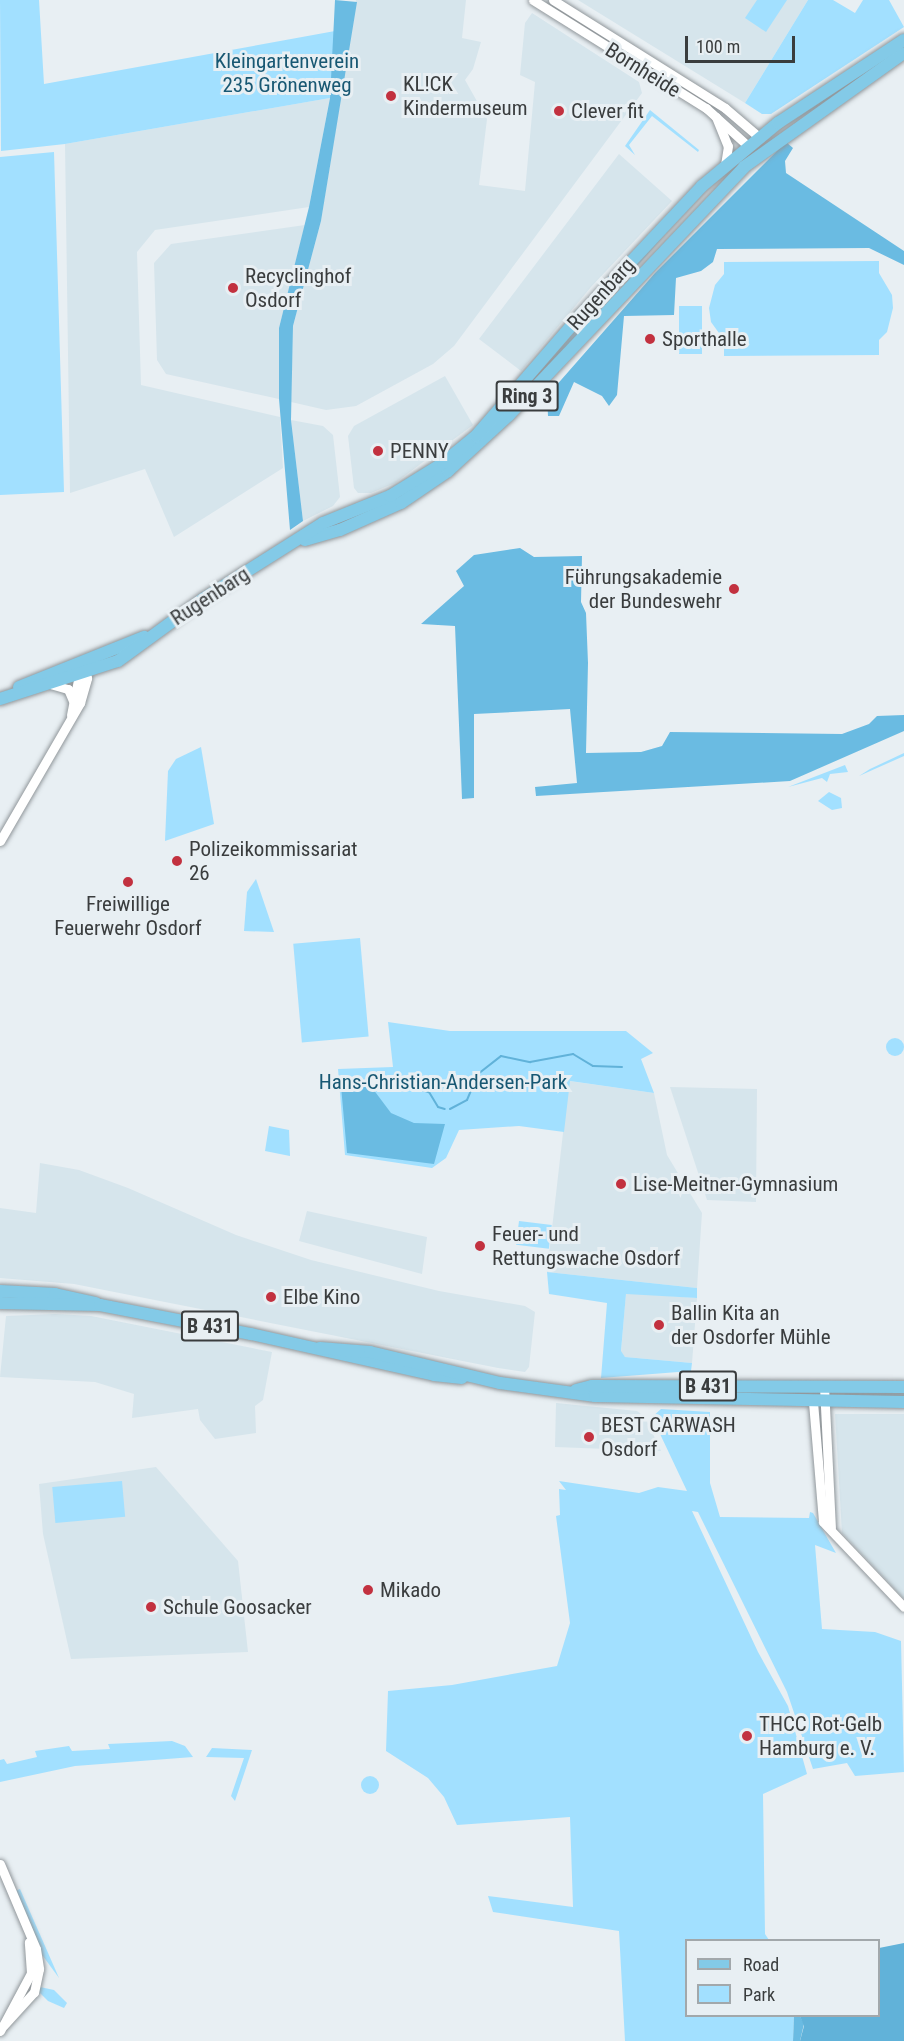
<!DOCTYPE html>
<meta charset="utf-8">
<style>
body{margin:0}
#map{position:relative;width:904px;height:2041px;overflow:hidden;background:#e8eff3;font-family:"Roboto Condensed",sans-serif}
div>[style]{position:absolute}
.built>*{inset:0;background:#d6e5ec}
.green>*{inset:0;background:#a2e0ff;transform-origin:0 0}
.round{border-radius:50%}
.forest>*{inset:0;background:#6abbe2}
.water>*{inset:0;background:#61b2d9}
.stream>*{height:2px;margin:-1px;padding:0 1px;transform-origin:1px;border-radius:1px;background:#61b2d9}
.roads{filter:drop-shadow(0 0 2px #91979b) drop-shadow(0 0 2px #91979b)}
.tertiary>*{height:9px;margin:-4.5px;padding:0 4.5px;transform-origin:4.5px;border-radius:4.5px;background:#fff}
.primary>*{height:12px;margin:-6px;padding:0 6px;transform-origin:6px;border-radius:6px;background:#83cae7}
.dots>*{width:16px;height:16px;translate:-50% -50%;box-sizing:border-box;border:3px solid #e8eff3;border-radius:50%}
span{translate:-50% -50%;white-space:nowrap;text-align:center;line-height:1.15;-webkit-text-stroke:6px #e8eff3;paint-order:stroke}
.shield-label span{padding:2px 4px;background:#e8eff3;border:2px solid;border-radius:4px;-webkit-text-stroke-width:0}
.shield-label{font-size:20px;color:#3a3d3e;font-weight:700}
.park-label{font-size:21px;color:#185873}
.street-label{font-size:21px;color:#3a3d3e}
.poi-label{font-size:21px;color:#3a3d3e}
.left{translate:0 -50%;text-align:left}
.right{translate:-100% -50%;text-align:right}
.legend{position:absolute;left:685px;top:1939px;width:195px;height:78px;box-sizing:border-box;background:#e8eff3;border:2px solid #a2a8ab;margin:0;padding:8px 10px;list-style:none;font-size:18px;color:#3a3d3e}
.legend li{display:flex;align-items:center;gap:12px;height:30px}
.legend b{width:30px;border:2px solid #a2a8ab}
.scale{position:absolute;left:685px;top:36px;width:110px;height:27px;box-sizing:border-box;border:3px solid #3a3d3e;border-top:0;padding-left:8px;font-size:18px;line-height:21px;white-space:nowrap;color:#3a3d3e;-webkit-text-stroke:4px #e8eff3;paint-order:stroke}
</style>
<div id="map">
<div class="built">
<div style="clip-path:polygon(356px 0,466px 0,462px 38px,481px 42px,473px 69px,465px 80px,487px 119px,479px 185px,525px 191px,535px 82px,520px 75px,525px 23px,532px 13px,639px 82px,642px 93px,454px 346px,433px 364px,356px 406px,326px 410px,291px 402px,293px 326px,321px 221px)"></div>
<div style="clip-path:polygon(578px 0,808px 0,745px 103px)"></div>
<div style="clip-path:polygon(330px 98px,309px 207px,155px 230px,137px 252px,141px 385px,280px 417px,283px 468px,174px 537px,145px 469px,70px 493px,65px 144px)"></div>
<div style="clip-path:polygon(619px 154px,672px 201px,591px 287px,521px 371px,479px 339px)"></div>
<div style="clip-path:polygon(305px 225px,279px 328px,279px 399px,166px 374px,157px 360px,154px 263px,171px 244px)"></div>
<div style="clip-path:polygon(445px 376px,473px 425px,395px 483px,371px 493px,358px 493px,354px 488px,348px 436px,354px 426px)"></div>
<div style="clip-path:polygon(291px 420px,323px 426px,333px 435px,340px 497px,333px 506px,303px 521px)"></div>
<div style="clip-path:polygon(569px 1081px,654px 1093px,667px 1155px,702px 1213px,697px 1288px,547px 1272px)"></div>
<div style="clip-path:polygon(670px 1087px,757px 1089px,756px 1202px,707px 1200px)"></div>
<div style="clip-path:polygon(40px 1163px,79px 1170px,128px 1188px,236px 1235px,311px 1260px,439px 1291px,525px 1306px,535px 1312px,529px 1367px,525px 1372px,498px 1368px,74px 1284px,0 1278px,0 1208px,36px 1213px)"></div>
<div style="clip-path:polygon(307px 1211px,427px 1237px,422px 1274px,299px 1241px)"></div>
<div style="clip-path:polygon(626px 1293px,697px 1298px,692px 1363px,625px 1357px,621px 1352px)"></div>
<div style="clip-path:polygon(55px 1314px,91px 1316px,272px 1352px,263px 1400px,255px 1406px,256px 1433px,215px 1439px,200px 1420px,198px 1409px,132px 1418px,134px 1394px,95px 1382px,0 1377px,6px 1316px)"></div>
<div style="clip-path:polygon(556px 1403px,637px 1411px,645px 1417px,661px 1451px,555px 1447px)"></div>
<div style="clip-path:polygon(835px 1414px,904px 1414px,904px 1599px,842px 1533px)"></div>
<div style="clip-path:polygon(156px 1467px,238px 1561px,248px 1652px,71px 1659px,43px 1534px,39px 1484px)"></div>
</div>
<div class="green">
<div style="clip-path:polygon(0 0,39px 0,44px 84px,335px 31px,330px 98px,65px 144px,1px 151px)"></div>
<div style="clip-path:polygon(757px 0,787px 0,766px 32px,745px 18px)"></div>
<div style="clip-path:polygon(808px 0,833px 0,855px 13px,863px 0,889px 0,904px 27px,771px 114px,762px 114px,745px 103px)"></div>
<div style="clip-path:polygon(904px 45px,838px 94px,786px 126px)"></div>
<div style="clip-path:polygon(650px 110px,699px 150px,698px 152px,652px 116px,629px 145px,635px 155px,625px 146px)"></div>
<div style="clip-path:polygon(54px 152px,64px 492px,0 495px,0 157px)"></div>
<div style="clip-path:polygon(686px 210px,554px 362px,535px 380px,611px 287px)"></div>
<div style="clip-path:polygon(879px 261px,879px 273px,892px 295px,893px 308px,887px 332px,879px 340px,879px 355px,724px 356px,724px 340px,711px 322px,709px 308px,715px 285px,724px 274px,724px 262px)"></div>
<div style="left:679px;top:306px;width:23px;height:48px"></div>
<div style="clip-path:polygon(201px 747px,214px 824px,165px 841px,168px 771px,176px 759px)"></div>
<div style="clip-path:polygon(904px 753px,904px 756px,859px 776px,870px 769px)"></div>
<div style="clip-path:polygon(845px 765px,848px 772px,830px 774px,827px 782px,822px 778px,788px 787px)"></div>
<div style="clip-path:polygon(829px 792px,841px 798px,842px 808px,832px 810px,818px 801px)"></div>
<div style="clip-path:polygon(256px 879px,274px 932px,244px 931px,247px 892px)"></div>
<div style="left:360px;top:938px;width:99px;height:67px;rotate:85deg"></div>
<div style="clip-path:polygon(388px 1022px,450px 1031px,626px 1031px,653px 1053px,641px 1059px,654px 1093px,570px 1081px,564px 1132px,519px 1126px,459px 1130px,446px 1158px,432px 1168px,345px 1155px,338px 1069px,393px 1067px)"></div>
<div class="round" style="left:886px;top:1038px;width:18px;height:18px"></div>
<div style="clip-path:polygon(269px 1126px,289px 1130px,290px 1156px,265px 1151px)"></div>
<div style="left:519px;top:1221px;width:33px;height:24px;rotate:7deg"></div>
<div style="clip-path:polygon(547px 1272px,697px 1288px,697px 1298px,626px 1294px,621px 1351px,625px 1357px,692px 1363px,691px 1371px,601px 1378px,607px 1303px,549px 1294px)"></div>
<div style="left:845px;top:1391px;width:59px;height:5px;rotate:1deg"></div>
<div style="clip-path:polygon(661px 1409px,710px 1412px,710px 1483px,720px 1517px,809px 1518px,810px 1512px,813px 1513px,836px 1553px,815px 1545px,822px 1629px,875px 1632px,901px 1641px,904px 1772px,855px 1776px,847px 1763px,813px 1769px,787px 1692px,698px 1512px,692px 1511px,758px 1652px,788px 1706px,807px 1774px,763px 1794px,765px 1934px,769px 1940px,686px 1940px,686px 2016px,794px 2016px,793px 2041px,625px 2041px,619px 1931px,493px 1912px,488px 1896px,573px 1907px,570px 1817px,457px 1825px,444px 1797px,428px 1778px,386px 1751px,388px 1691px,452px 1685px,557px 1666px,570px 1623px,556px 1516px,560px 1515px,559px 1489px,566px 1490px,559px 1481px,639px 1493px,658px 1487px,687px 1491px,652px 1417px)"></div>
<div style="left:122px;top:1481px;width:36px;height:70px;rotate:85deg"></div>
<div style="clip-path:polygon(172px 1741px,185px 1746px,193px 1757px,75px 1766px,0 1782px,0 1760px,4px 1759px,7px 1764px,37px 1757px,35px 1751px,69px 1746px,72px 1751px,110px 1749px,108px 1744px)"></div>
<div style="clip-path:polygon(212px 1748px,252px 1750px,235px 1801px,231px 1796px,244px 1758px,206px 1757px)"></div>
<div class="round" style="left:361px;top:1776px;width:18px;height:18px"></div>
<div style="clip-path:polygon(20px 1889px,59px 1978px,40px 1952px,15px 1891px)"></div>
<div style="clip-path:polygon(40px 1987px,54px 1990px,67px 2003px,64px 2008px,48px 2001px,38px 1991px)"></div>
</div>
<div class="forest">
<div style="clip-path:polygon(335px 0,357px 2px,321px 221px,293px 326px,291px 420px,303px 521px,290px 530px,279px 399px,279px 328px,309px 207px,330px 98px)"></div>
<div style="clip-path:polygon(786px 142px,793px 148px,785px 161px,786px 173px,904px 251px,904px 265px,869px 248px,717px 249px,713px 262px,701px 271px,676px 278px,674px 315px,624px 316px,617px 395px,609px 406px,602px 396px,574px 382px,559px 416px,548px 416px,547px 396px,655px 273px)"></div>
<div style="clip-path:polygon(520px 548px,534px 557px,582px 556px,581px 602px,586px 613px,588px 663px,586px 753px,641px 752px,662px 746px,670px 732px,842px 734px,869px 724px,877px 716px,904px 715px,904px 731px,790px 781px,536px 796px,535px 787px,577px 783px,570px 709px,474px 714px,474px 798px,462px 799px,455px 626px,421px 624px,464px 586px,456px 571px,474px 555px)"></div>
<div style="clip-path:polygon(340px 1075px,373px 1089px,391px 1113px,414px 1123px,445px 1124px,434px 1164px,347px 1153px)"></div>
<div style="clip-path:polygon(794px 2016px,800px 2016px,804px 2024px,800px 2041px,793px 2041px)"></div>
</div>
<div class="water">
<div style="clip-path:polygon(904px 1943px,904px 2041px,800px 2041px,804px 2026px,800px 2016px,878px 2016px,879px 1948px)"></div>
</div>
<div class="stream">
<div style="left:410px;top:1086px;width:20px;rotate:18deg"></div>
<div style="left:429px;top:1092px;width:17px;rotate:59deg"></div>
<div style="left:438px;top:1107px;width:7px;rotate:16deg"></div>
<div style="left:450px;top:1109px;width:19px;rotate:-28deg"></div>
<div style="left:467px;top:1100px;width:28px;rotate:-67deg"></div>
<div style="left:478px;top:1074px;width:29px;rotate:-38deg"></div>
<div style="left:501px;top:1056px;width:30px;rotate:12deg"></div>
<div style="left:530px;top:1062px;width:44px;rotate:-10.5deg"></div>
<div style="left:573px;top:1054px;width:23px;rotate:31deg"></div>
<div style="left:593px;top:1066px;width:29px;rotate:2deg"></div>
</div>
<div class="roads">
<div class="tertiary">
<div style="left:533px;top:0;width:204px;rotate:32deg"></div>
<div style="left:706px;top:108px;width:57px;rotate:42.1deg"></div>
<div style="left:553px;top:0;width:203px;rotate:32.1deg"></div>
<div style="left:725px;top:108px;width:45px;rotate:40.5deg"></div>
<div style="left:716px;top:117px;width:31px;rotate:68deg"></div>
<div style="left:728px;top:146px;width:20px;rotate:99deg"></div>
<div style="left:50px;top:684px;width:19px;rotate:16deg"></div>
<div style="left:68px;top:689px;width:13px;rotate:67deg"></div>
<div style="left:71px;top:715px;width:46px;rotate:-78.7deg"></div>
<div style="left:0;top:841px;width:160px;rotate:-59.9deg"></div>
<div style="left:80px;top:703px;width:26px;rotate:-74deg"></div>
<div style="left:87px;top:678px;width:13px;rotate:-108deg"></div>
<div style="left:824px;top:1386px;width:142px;rotate:87.2deg"></div>
<div style="left:813px;top:1402px;width:120px;rotate:85.2deg"></div>
<div style="left:823px;top:1522px;width:117px;rotate:46.4deg"></div>
<div style="left:0;top:1864px;width:92px;rotate:67deg"></div>
<div style="left:36px;top:1949px;width:20px;rotate:81deg"></div>
<div style="left:39px;top:1969px;width:24px;rotate:102deg"></div>
<div style="left:34px;top:1992px;width:45px;rotate:132.3deg"></div>
<div style="left:0;top:2031px;width:66px;rotate:-61.9deg"></div>
<div style="left:31px;top:1973px;width:31px;rotate:-94deg"></div>
</div>
<div class="primary">
<div style="left:305px;top:540px;width:36px;rotate:-16deg"></div>
<div style="left:340px;top:530px;width:67px;rotate:-23.9deg"></div>
<div style="left:401px;top:503px;width:57px;rotate:-34.2deg"></div>
<div style="left:448px;top:471px;width:83px;rotate:-42.6deg"></div>
<div style="left:509px;top:415px;width:342px;rotate:-46.5deg"></div>
<div style="left:744px;top:167px;width:196px;rotate:-35.5deg"></div>
<div style="left:19px;top:687px;width:135px;rotate:-21.8deg"></div>
<div style="left:0;top:699px;width:124px;rotate:-17.9deg"></div>
<div style="left:118px;top:661px;width:105px;rotate:-36.1deg"></div>
<div style="left:203px;top:599px;width:142px;rotate:-32.3deg"></div>
<div style="left:323px;top:523px;width:72px;rotate:-21.9deg"></div>
<div style="left:390px;top:496px;width:62px;rotate:-31.9deg"></div>
<div style="left:443px;top:463px;width:43px;rotate:-39.3deg"></div>
<div style="left:476px;top:436px;width:159px;rotate:-49.1deg"></div>
<div style="left:580px;top:316px;width:178px;rotate:-46.8deg"></div>
<div style="left:702px;top:186px;width:99px;rotate:-39.7deg"></div>
<div style="left:778px;top:123px;width:151px;rotate:-33.4deg"></div>
<div style="left:0;top:1291px;width:55px;rotate:3.1deg"></div>
<div style="left:55px;top:1294px;width:42px;rotate:12.4deg"></div>
<div style="left:0;top:1303px;width:100px;rotate:1.1deg"></div>
<div style="left:100px;top:1305px;width:154px;rotate:10.9deg"></div>
<div style="left:251px;top:1334px;width:188px;rotate:12.6deg"></div>
<div style="left:434px;top:1375px;width:28px;rotate:6deg"></div>
<div style="left:320px;top:1348px;width:50px;rotate:4.6deg"></div>
<div style="left:370px;top:1352px;width:134px;rotate:13.4deg"></div>
<div style="left:500px;top:1383px;width:96px;rotate:7.8deg"></div>
<div style="left:595px;top:1396px;width:309px;rotate:1.1deg"></div>
<div style="left:576px;top:1390px;width:16px;rotate:-14deg"></div>
<div style="left:592px;top:1386px;width:312px;rotate:0.2deg"></div>
</div>
</div>
<div class="dots">
<div style="left:391px;top:96px;background:#c2313f"></div>
<div style="left:559px;top:111px;background:#c2313f"></div>
<div style="left:233px;top:288px;background:#c2313f"></div>
<div style="left:650px;top:339px;background:#c2313f"></div>
<div style="left:378px;top:451px;background:#c2313f"></div>
<div style="left:734px;top:589px;background:#c2313f"></div>
<div style="left:177px;top:861px;background:#c2313f"></div>
<div style="left:128px;top:882px;background:#c2313f"></div>
<div style="left:621px;top:1184px;background:#c2313f"></div>
<div style="left:480px;top:1246px;background:#c2313f"></div>
<div style="left:271px;top:1297px;background:#c2313f"></div>
<div style="left:659px;top:1325px;background:#c2313f"></div>
<div style="left:589px;top:1437px;background:#c2313f"></div>
<div style="left:368px;top:1590px;background:#c2313f"></div>
<div style="left:151px;top:1607px;background:#c2313f"></div>
<div style="left:747px;top:1736px;background:#c2313f"></div>
</div>
<div class="shield-label">
<span style="left:527px;top:396px">Ring 3</span>
<span style="left:210px;top:1326px">B 431</span>
<span style="left:708px;top:1386px">B 431</span>
</div>
<div class="park-label">
<span style="left:287px;top:73px">Kleingartenverein<br>235 Grönenweg</span>
<span style="left:443px;top:1082px">Hans-Christian-Andersen-Park</span>
</div>
<div class="street-label">
<span style="left:643px;top:70px;rotate:32deg">Bornheide</span>
<span style="left:601px;top:294px;rotate:-48deg">Rugenbarg</span>
<span style="left:210px;top:596px;rotate:-33deg">Rugenbarg</span>
</div>
<div class="poi-label">
<span class="left" style="left:403px;top:96px">KL!CK<br>Kindermuseum</span>
<span class="left" style="left:571px;top:111px">Clever fit</span>
<span class="left" style="left:245px;top:288px">Recyclinghof<br>Osdorf</span>
<span class="left" style="left:662px;top:339px">Sporthalle</span>
<span class="left" style="left:390px;top:451px">PENNY</span>
<span class="right" style="left:722px;top:589px">Führungsakademie<br>der Bundeswehr</span>
<span class="left" style="left:189px;top:861px">Polizeikommissariat<br>26</span>
<span style="left:128px;top:916px">Freiwillige<br>Feuerwehr Osdorf</span>
<span class="left" style="left:633px;top:1184px">Lise-Meitner-Gymnasium</span>
<span class="left" style="left:492px;top:1246px">Feuer- und<br>Rettungswache Osdorf</span>
<span class="left" style="left:283px;top:1297px">Elbe Kino</span>
<span class="left" style="left:671px;top:1325px">Ballin Kita an<br>der Osdorfer Mühle</span>
<span class="left" style="left:601px;top:1437px">BEST CARWASH<br>Osdorf</span>
<span class="left" style="left:380px;top:1590px">Mikado</span>
<span class="left" style="left:163px;top:1607px">Schule Goosacker</span>
<span class="left" style="left:759px;top:1736px">THCC Rot-Gelb<br>Hamburg e. V.</span>
</div>
<ul class="legend">
<li><b style="height:8px;background:#83cae7"></b>Road</li>
<li><b style="height:16px;background:#a2e0ff"></b>Park</li>
</ul>
<div class="scale">100 m</div>
</div>
